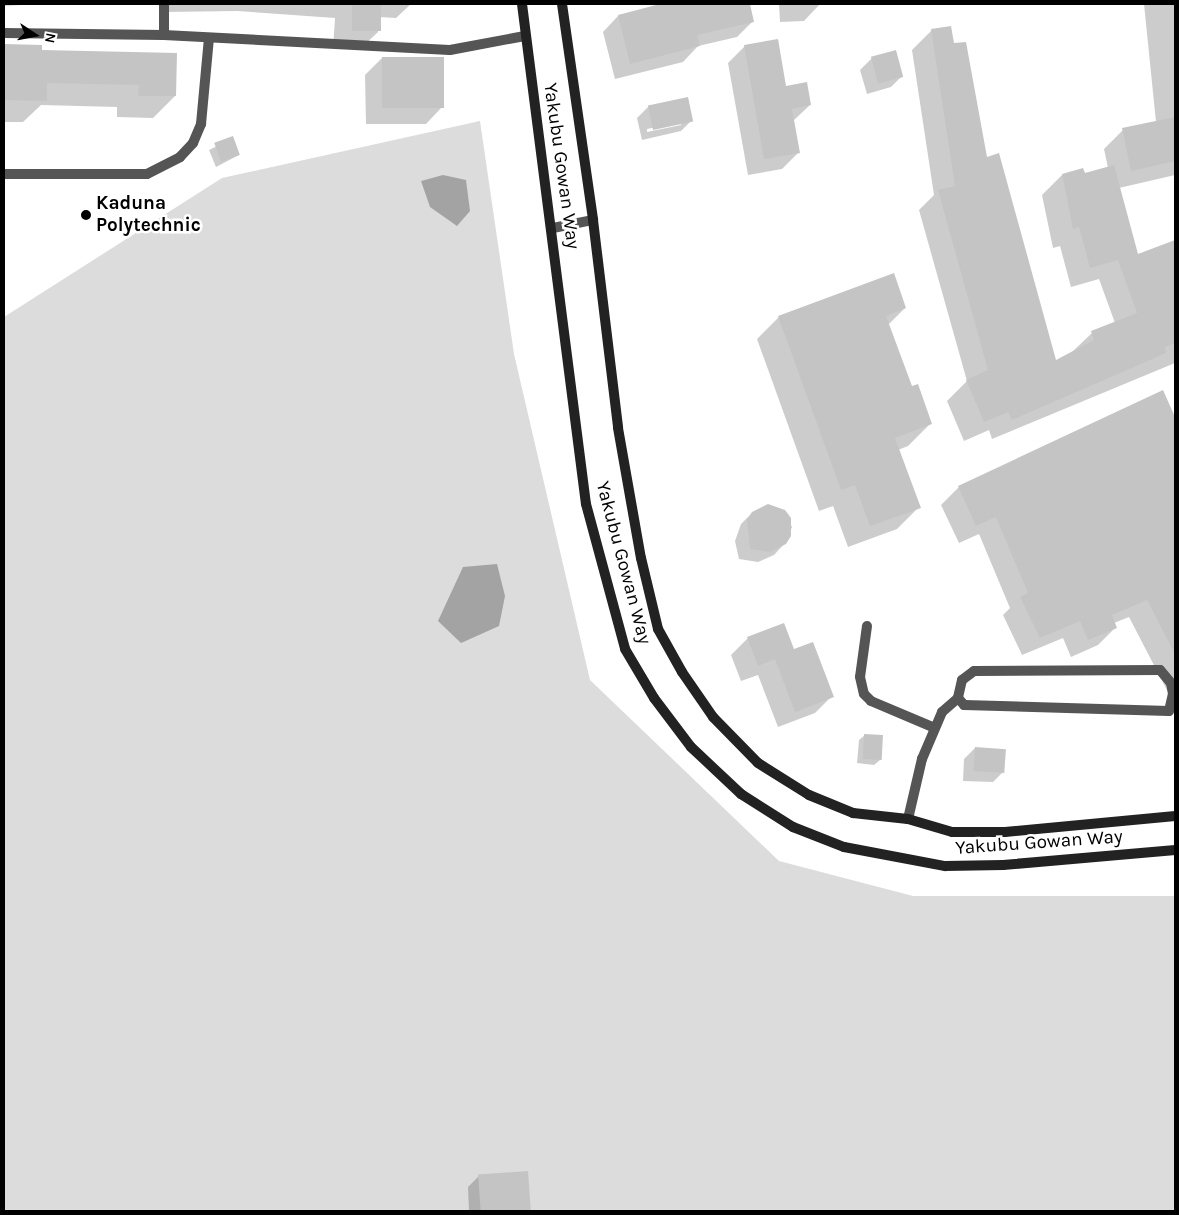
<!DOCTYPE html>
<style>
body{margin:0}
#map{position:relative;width:1179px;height:1215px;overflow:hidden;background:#fff;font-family:Karla,sans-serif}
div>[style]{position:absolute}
.green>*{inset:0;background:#dcdcdc}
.water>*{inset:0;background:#a3a3a3}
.shadow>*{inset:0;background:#0003}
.building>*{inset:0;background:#c4c4c4;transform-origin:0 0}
.lane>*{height:10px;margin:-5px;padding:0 5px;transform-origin:5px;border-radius:5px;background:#555}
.street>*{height:10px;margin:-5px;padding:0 5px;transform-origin:5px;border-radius:5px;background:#555}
.secondary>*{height:10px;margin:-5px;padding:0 5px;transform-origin:5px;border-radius:5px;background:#222}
.dots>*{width:14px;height:14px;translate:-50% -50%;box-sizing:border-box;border:2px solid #fff;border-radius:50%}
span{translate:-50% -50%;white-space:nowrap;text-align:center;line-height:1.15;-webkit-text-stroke:5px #fff;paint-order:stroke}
.street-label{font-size:19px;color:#000}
.poi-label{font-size:19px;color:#000;font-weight:700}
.left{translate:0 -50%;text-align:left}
.frame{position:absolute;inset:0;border:5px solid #000;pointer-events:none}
.north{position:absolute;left:10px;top:10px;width:50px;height:50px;-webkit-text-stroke:4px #fff;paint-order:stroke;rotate:101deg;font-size:14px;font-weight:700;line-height:20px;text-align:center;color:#000}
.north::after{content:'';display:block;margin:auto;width:18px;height:22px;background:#000;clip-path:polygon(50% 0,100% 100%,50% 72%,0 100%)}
</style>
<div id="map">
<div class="green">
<div style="clip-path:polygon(480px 121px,514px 354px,590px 680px,779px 861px,913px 896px,1175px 896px,1175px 1211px,4px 1211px,4px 317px,222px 178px)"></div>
</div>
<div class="water">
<div style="clip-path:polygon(443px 175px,466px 180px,470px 211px,457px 226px,430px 207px,421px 181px)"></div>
<div style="clip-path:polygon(497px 564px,505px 596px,499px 626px,461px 643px,438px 621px,463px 567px)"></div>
</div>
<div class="shadow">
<div style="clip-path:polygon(4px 4px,37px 4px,4px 6px)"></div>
<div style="clip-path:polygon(166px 4px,411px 4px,396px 18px,379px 17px,378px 32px,360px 49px,333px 48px,335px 18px,237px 11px,166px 12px)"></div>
<div style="clip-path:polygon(665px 4px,688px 4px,689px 9px,713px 4px,749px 4px,753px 21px,737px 37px,698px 46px,683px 62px,615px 79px,603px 32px,618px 16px)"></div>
<div style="clip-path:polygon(779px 4px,820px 4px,804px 21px,780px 22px)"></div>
<div style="clip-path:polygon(1144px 4px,1175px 4px,1175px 175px,1119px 188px,1137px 255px,1175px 241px,1175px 363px,992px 439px,989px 430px,964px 441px,947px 401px,967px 381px,919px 210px,934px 195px,912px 50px,932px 30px,953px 45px,986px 158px,1055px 362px,1072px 352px,1092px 333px,1115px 323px,1099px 279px,1071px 287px,1060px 246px,1053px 248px,1042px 195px,1062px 175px,1084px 174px,1108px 168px,1104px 149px,1123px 130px,1156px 122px)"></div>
<div style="clip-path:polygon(4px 45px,41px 46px,41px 51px,175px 96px,153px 118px,117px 117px,117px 107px,41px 105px,23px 122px,4px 122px)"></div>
<div style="clip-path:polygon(745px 46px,785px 88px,810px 105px,793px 121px,798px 153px,782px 169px,748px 175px,728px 63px)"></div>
<div style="clip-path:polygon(895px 52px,902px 76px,891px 87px,867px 94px,860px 70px,871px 59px)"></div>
<div style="clip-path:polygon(382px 58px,442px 107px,426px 124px,366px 124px,365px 75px)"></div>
<div style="clip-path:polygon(evenodd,648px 107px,692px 120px,681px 131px,642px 140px,637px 118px,648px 107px,681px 122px,681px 125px,647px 132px,647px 129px,681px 122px)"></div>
<div style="clip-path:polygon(233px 138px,239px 155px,216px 167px,209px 150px)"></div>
<div style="clip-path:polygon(905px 308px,888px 325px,912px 388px,930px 424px,908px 446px,898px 450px,919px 507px,897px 529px,848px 547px,833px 506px,819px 511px,757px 339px,779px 317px)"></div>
<div style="clip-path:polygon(1162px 392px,1175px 420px,1175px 698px,1172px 700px,1129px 617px,1114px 623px,1116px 627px,1098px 645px,1071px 657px,1063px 638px,1022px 655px,1003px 615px,1010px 608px,979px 534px,959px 543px,941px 505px,959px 487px)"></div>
<div style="clip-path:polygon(784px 511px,792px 527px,785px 543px,774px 555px,758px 562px,739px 559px,735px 541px,741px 524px,752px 513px)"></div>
<div style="clip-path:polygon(748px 638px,793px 651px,832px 696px,815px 713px,778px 727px,758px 675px,741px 681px,731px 655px)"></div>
<div style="clip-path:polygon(865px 735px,880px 760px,874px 765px,857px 763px,859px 740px)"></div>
<div style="clip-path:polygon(975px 748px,1004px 771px,993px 782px,963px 781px,964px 759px)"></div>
<div style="clip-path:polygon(527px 1172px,530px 1211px,469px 1211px,468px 1187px,479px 1176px)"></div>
</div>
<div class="building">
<div style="left:352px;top:4px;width:29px;height:27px"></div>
<div style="clip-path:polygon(660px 4px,750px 4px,754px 22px,697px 35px,700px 46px,630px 64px,618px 15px)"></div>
<div style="clip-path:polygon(951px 26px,954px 43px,966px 42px,987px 157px,999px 153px,1056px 360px,1094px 340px,1091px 331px,1137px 313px,1118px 260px,1090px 268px,1079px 227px,1073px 229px,1062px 174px,1083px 168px,1085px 173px,1114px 165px,1138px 254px,1175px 240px,1175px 343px,1165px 347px,1166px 353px,1012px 420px,1008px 412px,984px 422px,966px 380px,988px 370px,938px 190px,955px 186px,931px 29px)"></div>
<div style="clip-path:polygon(778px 39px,786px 86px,807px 82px,811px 105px,792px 109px,800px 153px,764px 159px,744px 45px)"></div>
<div style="clip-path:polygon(4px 44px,42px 45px,42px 50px,177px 53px,176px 96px,138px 96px,139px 85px,47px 83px,47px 101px,4px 100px)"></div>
<div style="left:896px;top:50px;width:28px;height:26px;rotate:75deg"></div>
<div style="left:382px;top:57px;width:62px;height:51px"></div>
<div style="left:688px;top:97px;width:25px;height:41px;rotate:78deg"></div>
<div style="clip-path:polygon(1175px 117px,1175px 161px,1131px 171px,1122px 128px)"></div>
<div style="left:233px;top:136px;width:20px;height:20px;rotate:70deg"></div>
<div style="clip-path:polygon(894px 273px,906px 308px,886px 316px,912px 386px,918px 384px,932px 424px,895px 438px,921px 508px,870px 526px,855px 485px,841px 490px,778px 316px)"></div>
<div style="clip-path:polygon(1163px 390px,1175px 417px,1175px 654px,1147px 600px,1112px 615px,1117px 628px,1088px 640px,1080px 621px,1040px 638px,1020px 597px,1028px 593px,996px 517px,976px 526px,958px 486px)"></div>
<div style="clip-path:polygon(768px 504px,785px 510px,791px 518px,791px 536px,786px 544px,770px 552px,750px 549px,747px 520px,752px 512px)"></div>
<div style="clip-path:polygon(784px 623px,794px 649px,813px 642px,834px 697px,795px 712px,775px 659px,758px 666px,747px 637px)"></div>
<div style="left:864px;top:734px;width:19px;height:25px;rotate:3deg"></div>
<div style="left:975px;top:747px;width:31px;height:24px;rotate:4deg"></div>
<div style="left:528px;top:1171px;width:40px;height:50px;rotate:86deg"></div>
</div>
<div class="lane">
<div style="left:164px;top:4px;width:31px;rotate:90deg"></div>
<div style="left:4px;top:33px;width:160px;rotate:0.7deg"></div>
<div style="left:164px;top:35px;width:286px;rotate:3deg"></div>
<div style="left:450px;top:50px;width:76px;rotate:-10.6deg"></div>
<div style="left:4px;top:174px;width:143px"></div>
<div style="left:147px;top:174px;width:37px;rotate:-27deg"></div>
<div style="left:180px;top:157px;width:19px;rotate:-47deg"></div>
<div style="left:193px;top:143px;width:21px;rotate:-67deg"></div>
<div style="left:201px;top:124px;width:86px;rotate:-84.7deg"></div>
<div style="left:867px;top:626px;width:51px;rotate:97.8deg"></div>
<div style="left:860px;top:677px;width:17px;rotate:77deg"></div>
<div style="left:864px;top:694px;width:10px;rotate:45deg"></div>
<div style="left:871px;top:701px;width:69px;rotate:22.9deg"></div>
<div style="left:908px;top:819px;width:62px;rotate:-76.9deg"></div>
<div style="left:922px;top:759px;width:51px;rotate:-66.9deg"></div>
<div style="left:942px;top:712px;width:21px;rotate:-41deg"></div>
<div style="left:958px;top:698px;width:9px;rotate:49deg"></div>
<div style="left:964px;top:705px;width:205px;rotate:1.7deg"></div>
<div style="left:1169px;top:711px;width:17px;rotate:-77deg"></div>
<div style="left:1173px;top:694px;width:11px;rotate:-100deg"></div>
<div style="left:1171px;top:683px;width:17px;rotate:-130deg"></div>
<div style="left:1160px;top:670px;width:186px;rotate:179.7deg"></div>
<div style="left:974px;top:671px;width:15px;rotate:143deg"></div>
<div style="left:962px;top:680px;width:18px;rotate:103deg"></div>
</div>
<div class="street">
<div style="left:553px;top:228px;width:41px;rotate:-11.3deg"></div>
</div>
<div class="secondary">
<div style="left:522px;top:4px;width:504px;rotate:82.71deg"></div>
<div style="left:586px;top:504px;width:150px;rotate:74.9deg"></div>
<div style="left:625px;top:649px;width:57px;rotate:59.4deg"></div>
<div style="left:654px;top:698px;width:61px;rotate:52.9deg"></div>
<div style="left:691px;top:747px;width:69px;rotate:43.2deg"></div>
<div style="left:741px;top:794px;width:62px;rotate:32.4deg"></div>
<div style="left:793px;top:827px;width:55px;rotate:21.4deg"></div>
<div style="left:844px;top:847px;width:103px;rotate:10.7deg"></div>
<div style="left:945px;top:866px;width:58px;rotate:-1deg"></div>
<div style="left:1003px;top:865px;width:173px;rotate:-5deg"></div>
<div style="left:562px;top:4px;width:218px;rotate:81.8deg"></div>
<div style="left:593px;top:220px;width:209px;rotate:83.1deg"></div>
<div style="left:618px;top:428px;width:132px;rotate:80deg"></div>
<div style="left:641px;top:558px;width:73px;rotate:76.5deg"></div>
<div style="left:658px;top:629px;width:49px;rotate:60.8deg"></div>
<div style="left:682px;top:672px;width:55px;rotate:55.4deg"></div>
<div style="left:713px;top:717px;width:64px;rotate:45.6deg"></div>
<div style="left:758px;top:763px;width:60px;rotate:32.1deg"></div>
<div style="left:809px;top:795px;width:48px;rotate:22.2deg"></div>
<div style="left:853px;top:813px;width:55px;rotate:6.2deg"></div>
<div style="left:908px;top:819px;width:46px;rotate:16.5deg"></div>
<div style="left:952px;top:832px;width:53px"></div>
<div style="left:1005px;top:832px;width:171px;rotate:-5.4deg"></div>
</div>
<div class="dots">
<div style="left:86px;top:215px;background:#000"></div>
</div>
<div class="street-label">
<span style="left:561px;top:166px;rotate:82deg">Yakubu Gowan Way</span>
<span style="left:623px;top:563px;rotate:75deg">Yakubu Gowan Way</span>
<span style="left:1039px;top:843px;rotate:-4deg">Yakubu Gowan Way</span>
</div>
<div class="poi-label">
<span class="left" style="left:96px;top:215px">Kaduna<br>Polytechnic</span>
</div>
<div class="frame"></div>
<div class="north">N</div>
</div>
